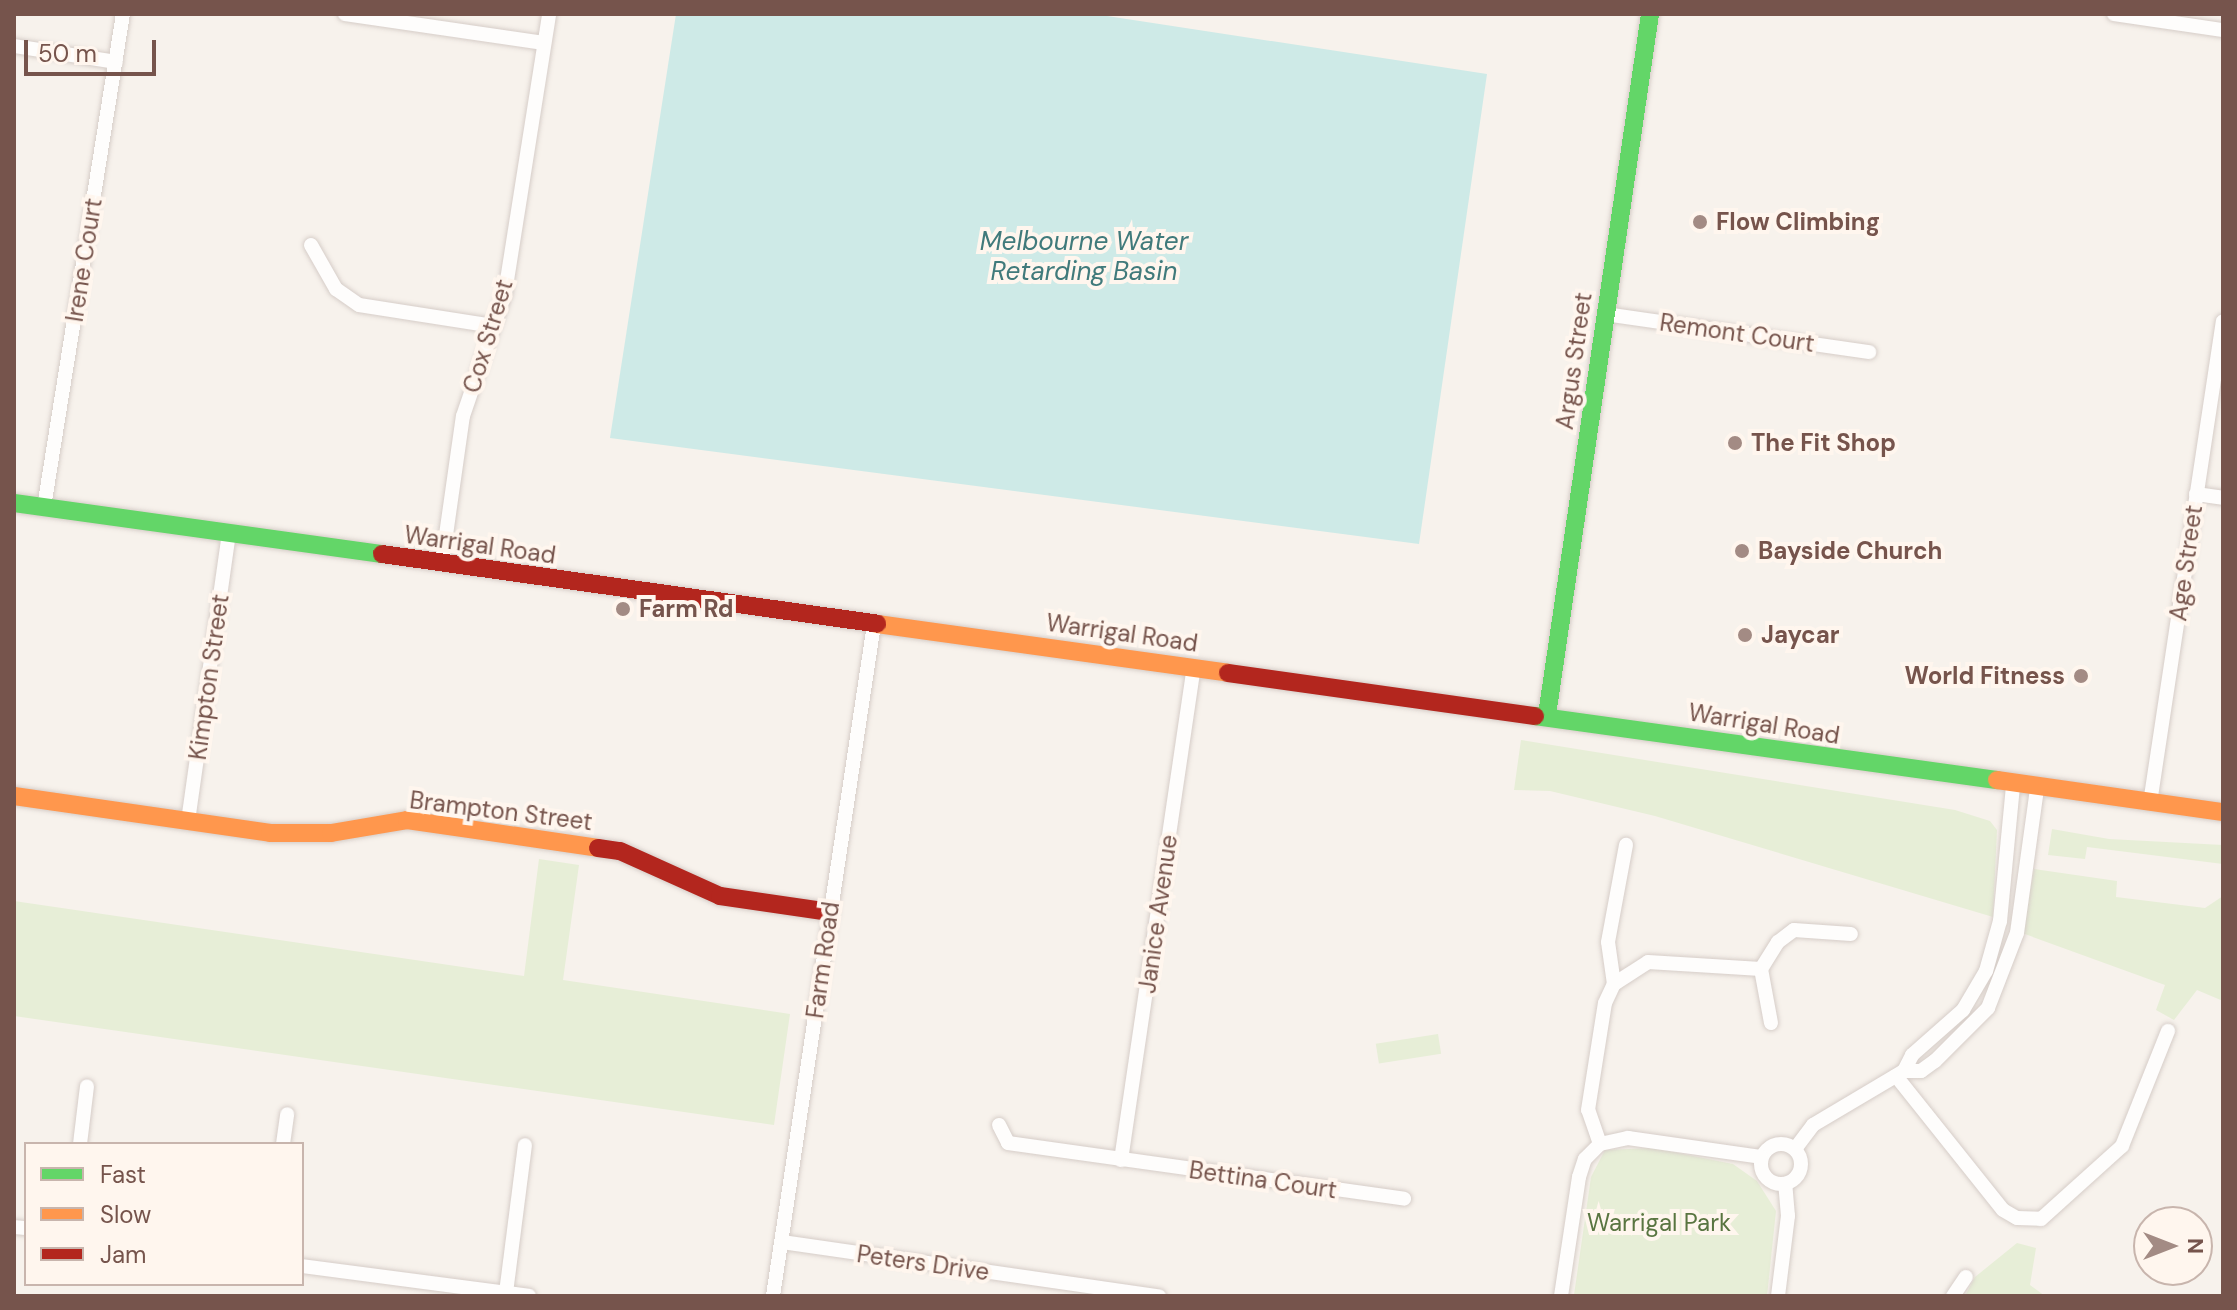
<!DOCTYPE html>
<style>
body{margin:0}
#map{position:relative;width:2237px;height:1310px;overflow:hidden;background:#f7f2ec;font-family:"DM Sans",sans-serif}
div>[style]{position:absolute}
.green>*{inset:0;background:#e7eed7;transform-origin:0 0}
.water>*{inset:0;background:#ceeae7}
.roads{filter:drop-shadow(0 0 2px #d6cdc8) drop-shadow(0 0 2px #d6cdc8)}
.street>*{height:14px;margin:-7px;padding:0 7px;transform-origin:7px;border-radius:7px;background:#fefdfc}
.street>.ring{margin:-7px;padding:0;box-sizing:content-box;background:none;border:14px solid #fefdfc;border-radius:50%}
.fast>*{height:18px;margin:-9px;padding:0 9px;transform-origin:9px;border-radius:9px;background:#63d668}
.slow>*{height:18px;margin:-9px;padding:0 9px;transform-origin:9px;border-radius:9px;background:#ff974d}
.jam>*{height:18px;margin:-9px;padding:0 9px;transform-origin:9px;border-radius:9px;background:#b3261e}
.dots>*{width:22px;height:22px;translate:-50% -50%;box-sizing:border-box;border:4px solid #fff6ee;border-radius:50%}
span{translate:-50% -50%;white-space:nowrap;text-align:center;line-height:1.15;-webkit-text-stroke:8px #fff6ee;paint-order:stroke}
.poi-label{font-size:24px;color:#76544c;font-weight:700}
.left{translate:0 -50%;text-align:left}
.right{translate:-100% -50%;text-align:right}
.street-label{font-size:24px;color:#76544c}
.park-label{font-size:24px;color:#597541}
.water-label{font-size:26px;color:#407a7b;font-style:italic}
.frame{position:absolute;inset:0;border:16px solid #76544c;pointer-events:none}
.legend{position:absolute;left:24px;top:1142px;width:280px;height:144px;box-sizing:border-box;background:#fff6ee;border:2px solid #c8b5ad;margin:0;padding:10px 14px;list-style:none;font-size:24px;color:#76544c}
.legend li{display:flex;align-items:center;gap:16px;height:40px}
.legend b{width:40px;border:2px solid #c8b5ad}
.north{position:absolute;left:2133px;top:1206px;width:80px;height:80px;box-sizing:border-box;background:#fff6ee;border:2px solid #c8b5ad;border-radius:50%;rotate:90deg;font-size:22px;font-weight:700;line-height:32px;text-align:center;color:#76544c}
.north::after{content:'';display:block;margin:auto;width:28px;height:36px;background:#a38b84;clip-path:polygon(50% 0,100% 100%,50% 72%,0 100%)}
.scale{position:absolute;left:24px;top:40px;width:132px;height:36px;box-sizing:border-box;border:4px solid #76544c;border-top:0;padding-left:10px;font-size:24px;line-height:28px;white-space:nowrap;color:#76544c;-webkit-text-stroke:6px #fff6ee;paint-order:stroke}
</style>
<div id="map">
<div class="green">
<div style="clip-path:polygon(1521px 740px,1955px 810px,1990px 821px,1997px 830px,1993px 917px,1655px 816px,1550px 791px,1514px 790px)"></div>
<div style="clip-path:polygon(2052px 829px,2109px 839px,2223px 845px,2223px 864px,2087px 847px,2085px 859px,2048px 855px)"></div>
<div style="clip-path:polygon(539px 859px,579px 865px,563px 980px,790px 1014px,774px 1125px,14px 1016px,14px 901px,524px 976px)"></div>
<div style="clip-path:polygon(2034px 869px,2117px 881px,2116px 897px,2205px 908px,2223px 896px,2223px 1001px,2197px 990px,2174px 1020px,2156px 1010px,2165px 985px,2022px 933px)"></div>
<div style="left:1438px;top:1034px;width:20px;height:63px;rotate:81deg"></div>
<div style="clip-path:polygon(1653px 1148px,1733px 1164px,1757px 1181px,1776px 1211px,1767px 1296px,1574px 1295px,1591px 1177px,1605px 1150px)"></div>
<div style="clip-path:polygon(2017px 1243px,2036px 1248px,2030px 1285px,2045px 1296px,1965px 1296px,1975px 1277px)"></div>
</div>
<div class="water">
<div style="clip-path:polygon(676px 14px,1094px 14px,1487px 74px,1419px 544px,610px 438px)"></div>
</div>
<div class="roads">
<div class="street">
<div style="left:345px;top:14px;width:201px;rotate:8.3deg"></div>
<div style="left:2114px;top:14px;width:110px;rotate:8.4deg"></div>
<div style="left:14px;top:46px;width:103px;rotate:8.9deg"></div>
<div style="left:311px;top:245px;width:51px;rotate:60.4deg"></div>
<div style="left:336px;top:289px;width:28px;rotate:35deg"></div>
<div style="left:359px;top:305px;width:136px;rotate:8.9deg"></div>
<div style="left:1605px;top:314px;width:267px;rotate:8.2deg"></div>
<div style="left:2196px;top:494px;width:27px;rotate:8deg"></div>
<div style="left:44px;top:507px;width:499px;rotate:-80.9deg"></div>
<div style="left:442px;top:563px;width:148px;rotate:-81.9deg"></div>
<div style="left:463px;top:416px;width:130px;rotate:-71.1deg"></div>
<div style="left:505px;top:293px;width:282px;rotate:-81deg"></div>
<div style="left:2150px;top:803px;width:487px;rotate:-81.4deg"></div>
<div style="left:188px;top:821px;width:291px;rotate:-81.9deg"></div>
<div style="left:1761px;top:969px;width:55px;rotate:79.5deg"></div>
<div style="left:1614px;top:984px;width:42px;rotate:-98.1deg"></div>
<div style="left:1608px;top:942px;width:99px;rotate:-79.5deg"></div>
<div style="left:1904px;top:1071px;width:18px;rotate:-63deg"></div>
<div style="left:1912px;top:1055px;width:68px;rotate:-41.4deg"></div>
<div style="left:1963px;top:1010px;width:45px;rotate:-59.5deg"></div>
<div style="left:1986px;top:971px;width:52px;rotate:-74.4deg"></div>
<div style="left:2000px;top:921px;width:136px;rotate:-84.5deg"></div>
<div style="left:1896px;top:1076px;width:171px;rotate:51.4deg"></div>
<div style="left:2003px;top:1210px;width:16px;rotate:30deg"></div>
<div style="left:2017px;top:1218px;width:24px;rotate:2deg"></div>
<div style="left:2041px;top:1219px;width:109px;rotate:-42deg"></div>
<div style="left:2122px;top:1146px;width:124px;rotate:-68.2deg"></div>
<div style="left:999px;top:1125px;width:20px;rotate:63deg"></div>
<div style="left:1008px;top:1143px;width:400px;rotate:8deg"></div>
<div class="ring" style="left:1761px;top:1144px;width:26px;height:26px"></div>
<div style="left:80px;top:1144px;width:58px;rotate:-83.1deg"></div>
<div style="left:283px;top:1144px;width:30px;rotate:-82deg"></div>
<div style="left:1600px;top:1144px;width:36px;rotate:-109deg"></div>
<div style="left:1588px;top:1110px;width:108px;rotate:-81deg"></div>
<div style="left:1605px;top:1003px;width:21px;rotate:-65deg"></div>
<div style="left:1614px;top:984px;width:40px;rotate:-32.9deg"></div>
<div style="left:1648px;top:962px;width:113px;rotate:3.5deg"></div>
<div style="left:1761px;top:969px;width:32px;rotate:-58deg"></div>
<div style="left:1778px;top:942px;width:20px;rotate:-37deg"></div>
<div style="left:1794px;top:930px;width:57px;rotate:4deg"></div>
<div style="left:1795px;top:1149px;width:30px;rotate:-53deg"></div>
<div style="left:1813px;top:1125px;width:106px;rotate:-30.7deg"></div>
<div style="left:1904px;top:1071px;width:17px"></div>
<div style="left:1921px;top:1071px;width:17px;rotate:-36deg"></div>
<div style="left:1935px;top:1061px;width:75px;rotate:-45deg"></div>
<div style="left:1988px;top:1008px;width:80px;rotate:-68.9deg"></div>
<div style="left:2017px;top:933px;width:145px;rotate:-82.1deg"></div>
<div style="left:1121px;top:1160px;width:498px;rotate:-81.6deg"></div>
<div style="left:14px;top:1227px;width:12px;rotate:5deg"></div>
<div style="left:782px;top:1242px;width:381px;rotate:8.2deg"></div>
<div style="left:302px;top:1266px;width:229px;rotate:7.5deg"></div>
<div style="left:506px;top:1293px;width:149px;rotate:-82.7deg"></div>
<div style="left:773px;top:1296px;width:680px;rotate:-81.45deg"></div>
<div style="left:1561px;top:1296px;width:120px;rotate:-81.4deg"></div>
<div style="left:1579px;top:1177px;width:19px;rotate:-72deg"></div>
<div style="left:1585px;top:1159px;width:21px;rotate:-45deg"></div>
<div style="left:1600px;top:1144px;width:29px;rotate:-12deg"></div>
<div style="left:1628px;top:1138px;width:134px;rotate:8.1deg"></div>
<div style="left:1778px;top:1296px;width:81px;rotate:-82.9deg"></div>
<div style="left:1788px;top:1216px;width:32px;rotate:-95deg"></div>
<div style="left:1953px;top:1296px;width:23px;rotate:-56deg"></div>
</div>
<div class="fast">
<div style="left:14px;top:503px;width:372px;rotate:7.9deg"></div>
<div style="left:1547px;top:715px;width:709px;rotate:-81.64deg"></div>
<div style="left:1535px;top:716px;width:466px;rotate:7.9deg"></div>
</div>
<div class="slow">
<div style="left:877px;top:624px;width:354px;rotate:7.9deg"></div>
<div style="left:1997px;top:780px;width:228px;rotate:8.1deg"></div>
<div style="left:14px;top:796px;width:259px;rotate:8.2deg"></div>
<div style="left:270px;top:833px;width:61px"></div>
<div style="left:331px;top:833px;width:77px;rotate:-9.7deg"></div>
<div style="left:407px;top:820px;width:193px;rotate:8.3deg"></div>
</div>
<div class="jam">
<div style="left:382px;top:554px;width:500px;rotate:8deg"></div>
<div style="left:1228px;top:673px;width:310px;rotate:8deg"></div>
<div style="left:598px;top:848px;width:22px;rotate:8deg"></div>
<div style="left:620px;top:851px;width:110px;rotate:24.2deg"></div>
<div style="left:720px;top:896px;width:111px;rotate:8.3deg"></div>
</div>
</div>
<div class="dots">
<div style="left:1700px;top:222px;background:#a38b84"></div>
<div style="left:1735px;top:443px;background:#a38b84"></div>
<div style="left:1742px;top:551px;background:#a38b84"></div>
<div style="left:623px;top:609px;background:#a38b84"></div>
<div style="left:1745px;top:635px;background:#a38b84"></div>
<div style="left:2081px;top:676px;background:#a38b84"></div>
</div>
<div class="poi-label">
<span class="left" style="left:1716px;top:222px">Flow Climbing</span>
<span class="left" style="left:1751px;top:443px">The Fit Shop</span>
<span class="left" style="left:1758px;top:551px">Bayside Church</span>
<span class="left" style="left:639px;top:609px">Farm Rd</span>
<span class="left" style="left:1761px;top:635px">Jaycar</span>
<span class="right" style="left:2065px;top:676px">World Fitness</span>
</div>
<div class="street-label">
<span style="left:84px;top:260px;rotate:-81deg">Irene Court</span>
<span style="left:1737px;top:333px;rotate:8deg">Remont Court</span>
<span style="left:488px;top:336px;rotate:-73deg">Cox Street</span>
<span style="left:1574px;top:361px;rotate:-82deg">Argus Street</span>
<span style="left:480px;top:545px;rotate:8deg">Warrigal Road</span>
<span style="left:2186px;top:563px;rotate:-82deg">Age Street</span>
<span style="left:1122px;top:633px;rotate:8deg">Warrigal Road</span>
<span style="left:209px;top:677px;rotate:-82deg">Kimpton Street</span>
<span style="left:1764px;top:724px;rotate:9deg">Warrigal Road</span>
<span style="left:501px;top:811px;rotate:7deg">Brampton Street</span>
<span style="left:1158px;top:914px;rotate:-82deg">Janice Avenue</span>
<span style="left:823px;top:960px;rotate:-82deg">Farm Road</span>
<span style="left:1263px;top:1180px;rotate:8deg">Bettina Court</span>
<span style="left:923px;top:1263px;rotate:8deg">Peters Drive</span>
</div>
<div class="park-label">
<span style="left:1659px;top:1223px">Warrigal Park</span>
</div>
<div class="water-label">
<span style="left:1084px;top:257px">Melbourne Water<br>Retarding Basin</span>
</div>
<div class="frame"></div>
<ul class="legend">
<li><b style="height:10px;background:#63d668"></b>Fast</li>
<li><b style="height:10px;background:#ff974d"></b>Slow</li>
<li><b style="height:10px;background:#b3261e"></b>Jam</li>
</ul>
<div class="north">N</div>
<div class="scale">50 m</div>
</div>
